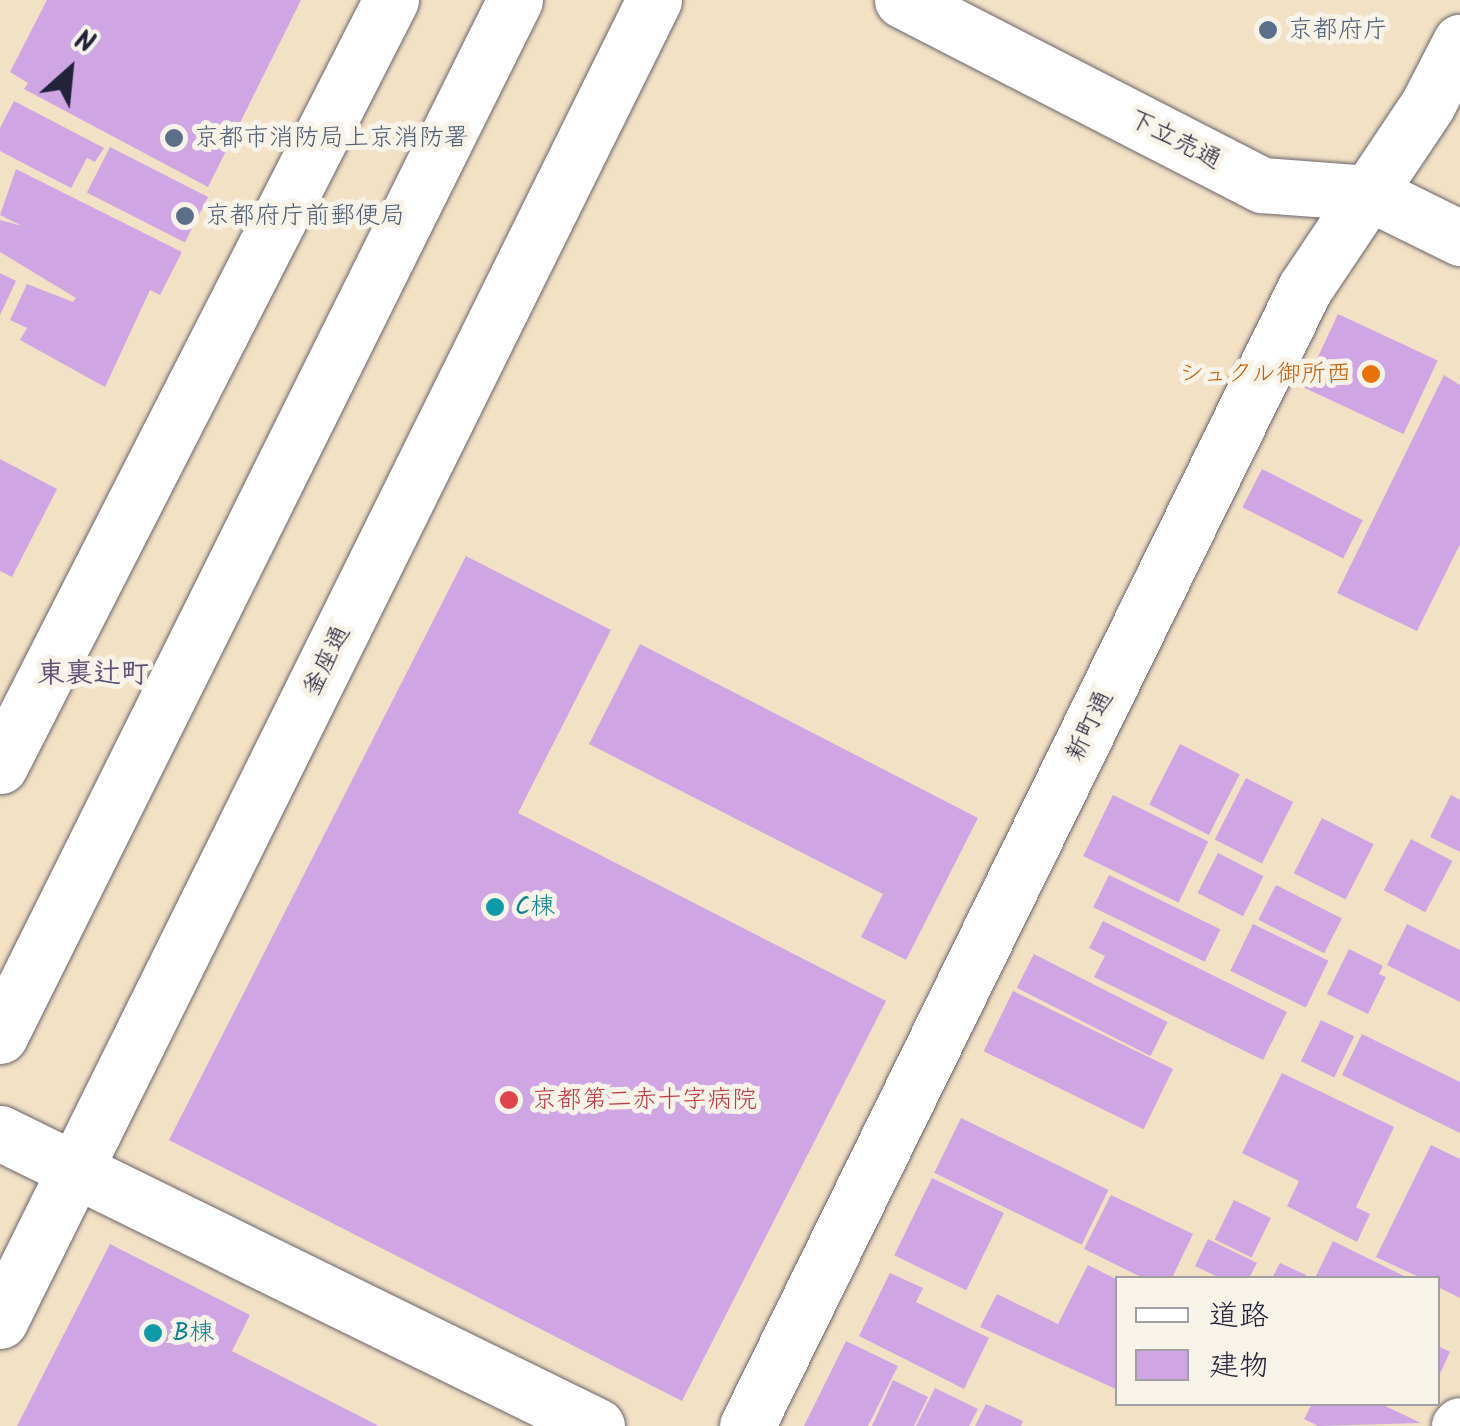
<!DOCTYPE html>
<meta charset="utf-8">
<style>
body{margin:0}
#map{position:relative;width:1460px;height:1426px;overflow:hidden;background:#f2e1c5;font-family:Kalam,"Klee One",sans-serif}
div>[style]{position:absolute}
.building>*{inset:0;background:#d0a5e4;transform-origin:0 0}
.roads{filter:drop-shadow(0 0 2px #6b656b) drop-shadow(0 0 2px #6b656b)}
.minor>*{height:55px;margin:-27.5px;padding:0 27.5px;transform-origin:27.5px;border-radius:27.5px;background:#fff}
.dots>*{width:28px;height:28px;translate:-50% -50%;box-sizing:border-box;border:5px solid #f7f3e8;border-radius:50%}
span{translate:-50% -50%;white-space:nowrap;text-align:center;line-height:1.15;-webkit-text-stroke:10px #f7f3e8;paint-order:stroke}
.service-label{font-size:25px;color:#4e5e75}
.left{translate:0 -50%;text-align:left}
.street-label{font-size:25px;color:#22223b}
.food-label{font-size:25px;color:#c56008}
.right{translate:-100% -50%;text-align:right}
.culture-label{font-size:25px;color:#0d838f}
.health-label{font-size:25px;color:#be3a42}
.neighbourhood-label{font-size:28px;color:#5f5076;font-weight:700}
.legend{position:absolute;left:1115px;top:1276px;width:325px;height:130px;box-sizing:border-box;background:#f7f3e8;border:2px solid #a29fa3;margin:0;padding:12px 18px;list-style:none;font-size:30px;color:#22223b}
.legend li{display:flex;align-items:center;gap:20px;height:50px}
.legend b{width:50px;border:2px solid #a29fa3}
.north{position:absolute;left:20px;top:20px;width:100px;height:100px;-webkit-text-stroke:8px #f7f3e8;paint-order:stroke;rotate:27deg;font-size:28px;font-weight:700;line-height:40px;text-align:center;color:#22223b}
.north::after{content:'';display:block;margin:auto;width:35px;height:45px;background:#22223b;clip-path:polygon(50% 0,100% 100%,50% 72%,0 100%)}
</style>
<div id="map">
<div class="building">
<div style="clip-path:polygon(47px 0,301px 0,208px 187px,24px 89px,28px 83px,10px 72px)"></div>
<div style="clip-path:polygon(14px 101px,104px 148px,95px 162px,87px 158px,71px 188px,0 151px,0 128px)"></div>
<div style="left:110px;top:147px;width:110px;height:51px;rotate:27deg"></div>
<div style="clip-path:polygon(16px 169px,182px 252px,160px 295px,150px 290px,105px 387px,20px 340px,27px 328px,10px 320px,27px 284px,73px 302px,76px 298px,0 252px,0 220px,22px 226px,0 215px)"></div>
<div style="clip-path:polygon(0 273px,16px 281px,0 315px)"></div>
<div style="left:1338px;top:314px;width:110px;height:81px;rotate:25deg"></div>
<div style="clip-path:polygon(1444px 375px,1460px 385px,1460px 544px,1417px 631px,1337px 593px)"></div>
<div style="clip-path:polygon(0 459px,57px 489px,12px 577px,0 571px)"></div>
<div style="left:1262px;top:469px;width:113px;height:43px;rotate:27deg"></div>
<div style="clip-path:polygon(466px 556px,611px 630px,518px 813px,886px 1001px,682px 1401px,169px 1140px)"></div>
<div style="clip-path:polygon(640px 644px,978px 818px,906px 960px,861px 937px,883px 894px,589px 744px)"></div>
<div style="left:1180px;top:744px;width:67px;height:68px;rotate:27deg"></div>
<div style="left:1246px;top:778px;width:53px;height:69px;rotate:27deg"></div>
<div style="left:1113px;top:795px;width:106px;height:68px;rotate:26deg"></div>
<div style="clip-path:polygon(1451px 795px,1460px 800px,1460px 852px,1430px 837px)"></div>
<div style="left:1322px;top:818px;width:58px;height:62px;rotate:27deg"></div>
<div style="left:1411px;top:839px;width:47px;height:58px;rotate:28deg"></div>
<div style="left:1218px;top:853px;width:51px;height:45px;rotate:27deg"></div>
<div style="left:1109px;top:875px;width:124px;height:36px;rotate:26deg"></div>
<div style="left:1276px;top:885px;width:74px;height:39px;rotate:27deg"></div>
<div style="clip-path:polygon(1103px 921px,1287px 1012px,1263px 1060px,1094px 977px,1105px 956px,1089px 948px)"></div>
<div style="left:1253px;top:924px;width:84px;height:52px;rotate:26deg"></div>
<div style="clip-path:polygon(1407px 924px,1460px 950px,1460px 1002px,1387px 965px)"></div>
<div style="clip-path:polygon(1349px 949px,1383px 966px,1379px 974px,1386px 977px,1368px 1014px,1327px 994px)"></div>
<div style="left:1034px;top:954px;width:150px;height:38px;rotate:27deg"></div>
<div style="left:1013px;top:991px;width:178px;height:67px;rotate:26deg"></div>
<div style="left:1321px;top:1020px;width:37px;height:46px;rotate:26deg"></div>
<div style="clip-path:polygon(1362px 1034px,1460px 1082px,1460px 1133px,1342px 1075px)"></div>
<div style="clip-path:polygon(1282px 1073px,1394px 1127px,1356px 1207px,1370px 1214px,1357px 1242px,1287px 1206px,1299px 1181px,1242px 1153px)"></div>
<div style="left:961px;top:1118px;width:164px;height:61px;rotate:26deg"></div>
<div style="clip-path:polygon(1431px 1145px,1460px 1159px,1460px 1298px,1438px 1287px,1438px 1278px,1421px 1278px,1376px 1257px)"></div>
<div style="left:932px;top:1178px;width:80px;height:86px;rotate:26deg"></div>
<div style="clip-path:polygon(1111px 1195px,1193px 1234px,1172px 1278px,1143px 1278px,1084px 1249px)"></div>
<div style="left:1234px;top:1200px;width:41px;height:44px;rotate:26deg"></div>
<div style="clip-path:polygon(1208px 1239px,1257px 1263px,1249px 1278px,1220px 1278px,1195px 1266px)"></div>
<div style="clip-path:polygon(1333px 1241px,1408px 1278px,1315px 1278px)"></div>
<div style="clip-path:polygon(110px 1244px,250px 1315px,232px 1351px,379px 1426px,17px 1426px)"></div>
<div style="clip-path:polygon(1280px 1263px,1306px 1275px,1304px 1278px,1272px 1278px)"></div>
<div style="clip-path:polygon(1088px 1265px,1118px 1280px,1118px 1390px,980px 1327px,997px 1294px,1058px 1324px)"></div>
<div style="clip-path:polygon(890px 1273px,923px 1288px,916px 1302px,989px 1338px,964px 1389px,859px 1336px)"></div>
<div style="clip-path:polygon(846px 1341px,898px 1366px,868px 1426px,804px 1426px)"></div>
<div style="clip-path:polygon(1438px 1346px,1450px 1352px,1438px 1378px)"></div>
<div style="clip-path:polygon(893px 1380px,928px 1397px,914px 1426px,872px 1426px)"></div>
<div style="clip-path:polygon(935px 1388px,978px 1409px,969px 1426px,916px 1426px)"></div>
<div style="clip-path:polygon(986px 1404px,1023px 1421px,1021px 1426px,975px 1426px)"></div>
<div style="clip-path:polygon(1312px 1404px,1381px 1404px,1421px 1423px,1318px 1426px,1304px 1419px)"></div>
</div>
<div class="roads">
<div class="minor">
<div style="left:902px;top:0;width:405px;rotate:27.2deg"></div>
<div style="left:1262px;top:185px;width:107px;rotate:4.3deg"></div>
<div style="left:1369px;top:193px;width:102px;rotate:26.3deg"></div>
<div style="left:0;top:766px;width:860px;rotate:-62.96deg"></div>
<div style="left:0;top:1036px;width:1157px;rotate:-63.57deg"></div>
<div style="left:0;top:1133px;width:665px;rotate:26.14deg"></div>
<div style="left:0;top:1321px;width:1474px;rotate:-63.66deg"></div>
<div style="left:747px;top:1426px;width:1267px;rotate:-63.88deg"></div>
<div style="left:1305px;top:288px;width:221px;rotate:-56.2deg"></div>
<div style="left:1428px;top:104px;width:70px;rotate:-62.7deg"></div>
<div style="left:1459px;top:1426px;width:1px;rotate:-45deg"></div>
</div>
</div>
<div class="dots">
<div style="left:1268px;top:30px;background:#5c6f8a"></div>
<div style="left:174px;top:138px;background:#5c6f8a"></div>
<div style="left:185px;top:216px;background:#5c6f8a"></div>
<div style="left:1371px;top:374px;background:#e8710a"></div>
<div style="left:495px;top:907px;background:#0f9aa8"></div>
<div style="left:509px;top:1100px;background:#e0444e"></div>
<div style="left:153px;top:1333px;background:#0f9aa8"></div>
</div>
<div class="service-label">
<span class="left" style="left:1288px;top:30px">京都府庁</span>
<span class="left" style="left:194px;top:138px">京都市消防局上京消防署</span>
<span class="left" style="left:205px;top:216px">京都府庁前郵便局</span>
</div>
<div class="street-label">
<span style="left:1175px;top:140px;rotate:27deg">下立売通</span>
<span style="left:327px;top:661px;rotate:-64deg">釜座通</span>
<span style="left:1090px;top:726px;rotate:-64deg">新町通</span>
</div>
<div class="food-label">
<span class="right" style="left:1351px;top:374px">シュクル御所西</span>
</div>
<div class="culture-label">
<span class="left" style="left:515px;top:907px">C棟</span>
<span class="left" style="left:173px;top:1333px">B棟</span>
</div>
<div class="health-label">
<span class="left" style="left:532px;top:1100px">京都第二赤十字病院</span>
</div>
<div class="neighbourhood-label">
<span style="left:93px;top:675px">東裏辻町</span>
</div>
<ul class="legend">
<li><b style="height:12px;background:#fff"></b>道路</li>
<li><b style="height:28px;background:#d0a5e4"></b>建物</li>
</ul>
<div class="north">N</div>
</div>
